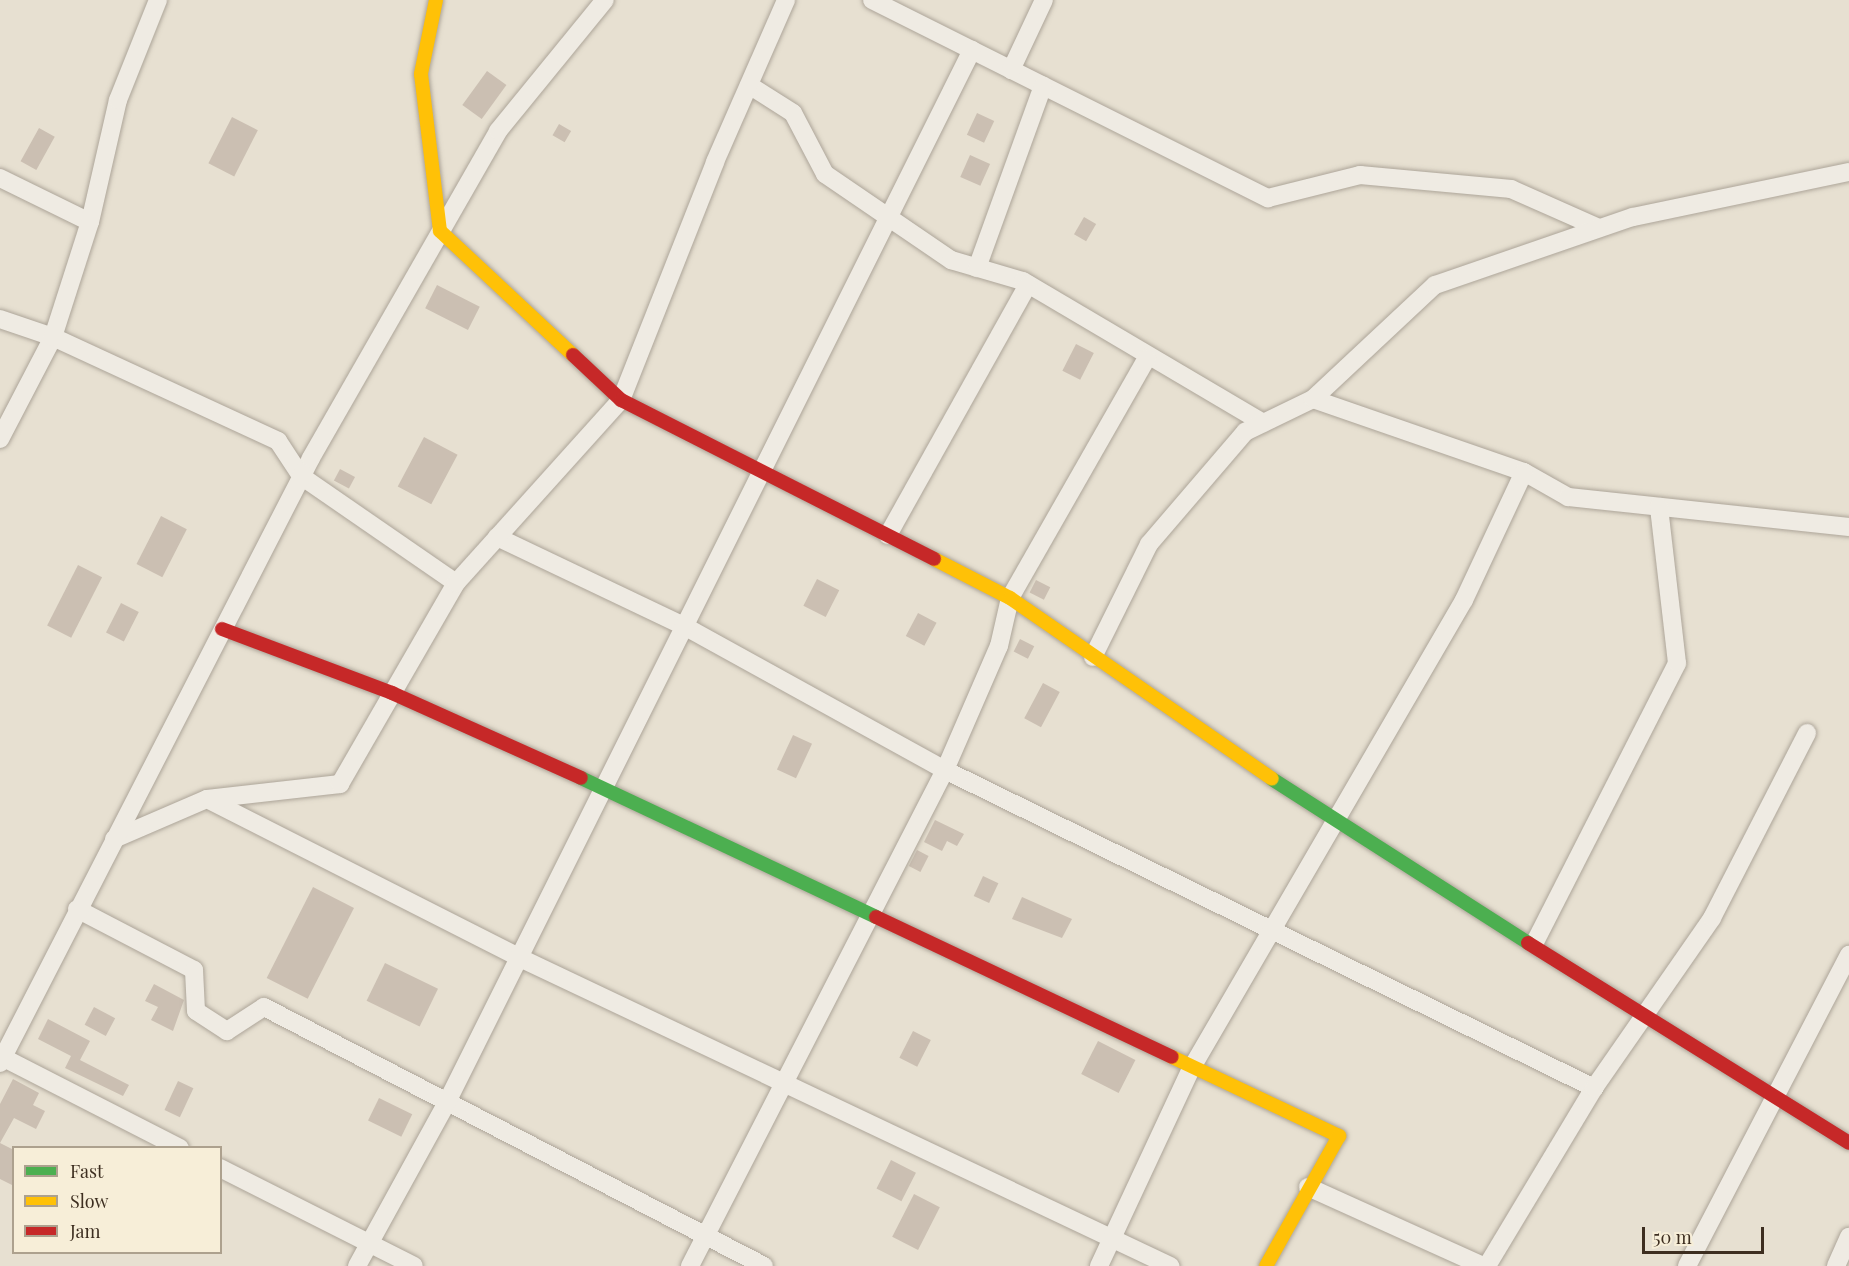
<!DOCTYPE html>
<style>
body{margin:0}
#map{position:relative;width:1849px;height:1266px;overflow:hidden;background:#e7e0d1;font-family:"Playfair Display",serif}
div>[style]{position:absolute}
.building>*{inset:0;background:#cbbfb2;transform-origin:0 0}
.roads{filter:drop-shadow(0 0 2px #ada599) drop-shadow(0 0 2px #ada599)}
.street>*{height:18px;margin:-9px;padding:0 9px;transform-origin:9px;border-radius:9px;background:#efebe3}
.fast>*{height:14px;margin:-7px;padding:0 7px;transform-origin:7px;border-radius:7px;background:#4caf50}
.slow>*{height:14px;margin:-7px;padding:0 7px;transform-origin:7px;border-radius:7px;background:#ffc107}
.jam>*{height:14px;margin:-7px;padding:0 7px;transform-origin:7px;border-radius:7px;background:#c62828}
span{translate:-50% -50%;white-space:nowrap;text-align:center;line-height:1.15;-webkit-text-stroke:5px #f7eed8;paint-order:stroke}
.legend{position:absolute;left:12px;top:1146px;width:210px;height:108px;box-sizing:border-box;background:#f7eed8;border:2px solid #ada18e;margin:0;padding:8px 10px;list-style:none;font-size:18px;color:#3d2e20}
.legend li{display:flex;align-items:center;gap:12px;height:30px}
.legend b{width:30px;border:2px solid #ada18e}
.scale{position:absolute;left:1642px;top:1227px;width:122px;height:27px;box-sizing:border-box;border:3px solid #3d2e20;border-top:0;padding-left:8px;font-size:18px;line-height:21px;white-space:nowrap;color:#3d2e20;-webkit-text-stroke:4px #f7eed8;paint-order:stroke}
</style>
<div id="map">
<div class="building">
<div style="left:487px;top:71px;width:24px;height:42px;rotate:36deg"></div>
<div style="left:977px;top:113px;width:19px;height:24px;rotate:25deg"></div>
<div style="left:232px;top:117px;width:29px;height:52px;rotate:27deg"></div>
<div style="left:559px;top:124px;width:14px;height:13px;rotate:30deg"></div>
<div style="left:39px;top:128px;width:18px;height:38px;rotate:29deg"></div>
<div style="left:970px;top:155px;width:22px;height:24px;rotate:24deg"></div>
<div style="left:1084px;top:217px;width:14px;height:20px;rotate:30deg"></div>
<div style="left:437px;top:285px;width:48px;height:26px;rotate:27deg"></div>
<div style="left:1076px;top:344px;width:20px;height:30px;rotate:27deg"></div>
<div style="left:424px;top:437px;width:38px;height:56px;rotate:28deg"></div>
<div style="left:340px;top:469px;width:17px;height:13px;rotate:28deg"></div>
<div style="left:161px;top:516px;width:29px;height:54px;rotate:27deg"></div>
<div style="left:78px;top:565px;width:27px;height:68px;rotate:27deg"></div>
<div style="left:817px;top:579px;width:25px;height:30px;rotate:27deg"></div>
<div style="left:1036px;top:580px;width:16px;height:14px;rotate:27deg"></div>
<div style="left:121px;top:603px;width:20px;height:33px;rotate:27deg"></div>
<div style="left:918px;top:613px;width:21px;height:26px;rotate:28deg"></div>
<div style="left:1020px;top:639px;width:16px;height:14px;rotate:27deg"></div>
<div style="left:1043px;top:683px;width:19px;height:40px;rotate:28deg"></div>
<div style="left:793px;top:735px;width:21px;height:38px;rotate:25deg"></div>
<div style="clip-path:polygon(935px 820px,964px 834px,957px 846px,947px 841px,942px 851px,924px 842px)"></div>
<div style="left:917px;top:850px;width:13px;height:18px;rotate:27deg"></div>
<div style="left:983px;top:876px;width:17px;height:22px;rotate:25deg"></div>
<div style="left:313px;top:887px;width:46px;height:102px;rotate:27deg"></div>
<div style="clip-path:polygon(1022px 897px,1072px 919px,1062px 938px,1012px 919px)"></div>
<div style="left:385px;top:963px;width:59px;height:42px;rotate:26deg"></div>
<div style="clip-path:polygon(154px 984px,184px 1000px,173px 1031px,151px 1020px,158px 1007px,145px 1001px)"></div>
<div style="left:94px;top:1007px;width:24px;height:20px;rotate:28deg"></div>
<div style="clip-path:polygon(48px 1019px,90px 1041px,80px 1060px,129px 1085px,123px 1096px,65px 1068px,71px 1056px,38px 1039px)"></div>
<div style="left:913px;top:1031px;width:20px;height:30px;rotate:27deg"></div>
<div style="left:1098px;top:1041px;width:42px;height:37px;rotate:27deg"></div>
<div style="clip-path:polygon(13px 1079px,39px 1093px,33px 1105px,45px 1111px,36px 1129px,14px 1118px,0 1143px,14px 1150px,14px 1186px,0 1179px,0 1104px)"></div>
<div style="left:178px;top:1081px;width:17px;height:32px;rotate:25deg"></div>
<div style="left:379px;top:1098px;width:37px;height:25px;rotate:26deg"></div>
<div style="left:891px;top:1160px;width:28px;height:32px;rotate:27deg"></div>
<div style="left:914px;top:1194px;width:29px;height:48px;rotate:27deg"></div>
</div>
<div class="roads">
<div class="street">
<div style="left:872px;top:0;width:443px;rotate:26.6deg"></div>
<div style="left:1268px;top:198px;width:95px;rotate:-14deg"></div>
<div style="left:1360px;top:175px;width:152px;rotate:5.3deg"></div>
<div style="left:1511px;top:189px;width:96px;rotate:23.9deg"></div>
<div style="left:1011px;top:70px;width:77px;rotate:-64.8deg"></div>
<div style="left:749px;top:85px;width:52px;rotate:32.5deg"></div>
<div style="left:793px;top:113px;width:69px;rotate:62.3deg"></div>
<div style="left:825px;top:174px;width:153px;rotate:34.3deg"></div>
<div style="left:951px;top:260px;width:75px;rotate:16.3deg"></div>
<div style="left:1023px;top:281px;width:279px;rotate:30.6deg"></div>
<div style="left:0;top:178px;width:100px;rotate:26.1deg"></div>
<div style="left:977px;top:268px;width:194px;rotate:-70.1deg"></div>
<div style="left:0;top:319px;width:56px;rotate:18.8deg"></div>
<div style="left:53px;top:337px;width:248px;rotate:24.8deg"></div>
<div style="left:278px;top:441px;width:42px;rotate:56.7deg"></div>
<div style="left:301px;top:476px;width:188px;rotate:34.6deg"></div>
<div style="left:1313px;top:399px;width:223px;rotate:19.1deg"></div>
<div style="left:1524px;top:472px;width:51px;rotate:29.6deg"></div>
<div style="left:1568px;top:497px;width:283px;rotate:6.1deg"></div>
<div style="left:0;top:439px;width:115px;rotate:-62.5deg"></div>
<div style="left:53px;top:337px;width:121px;rotate:-72.2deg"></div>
<div style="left:90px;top:222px;width:125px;rotate:-77.1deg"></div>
<div style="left:118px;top:100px;width:108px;rotate:-68.2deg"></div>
<div style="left:888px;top:535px;width:287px;rotate:-60.8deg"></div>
<div style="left:497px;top:537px;width:207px;rotate:25.5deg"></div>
<div style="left:684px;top:626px;width:298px;rotate:28.9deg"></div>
<div style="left:945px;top:770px;width:723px;rotate:26.1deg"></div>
<div style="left:1093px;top:657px;width:126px;rotate:-63.6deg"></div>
<div style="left:1149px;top:544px;width:148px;rotate:-49.4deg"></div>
<div style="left:1245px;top:432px;width:76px;rotate:-25.9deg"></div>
<div style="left:1313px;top:399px;width:167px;rotate:-43.1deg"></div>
<div style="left:1435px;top:285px;width:209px;rotate:-19deg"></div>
<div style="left:1633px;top:217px;width:221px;rotate:-11.8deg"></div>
<div style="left:207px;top:799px;width:349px;rotate:26.9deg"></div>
<div style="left:518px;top:957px;width:722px;rotate:25.36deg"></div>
<div style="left:114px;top:839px;width:101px;rotate:-23.3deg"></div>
<div style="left:207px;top:799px;width:134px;rotate:-6.4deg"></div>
<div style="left:340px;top:784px;width:232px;rotate:-60deg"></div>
<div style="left:456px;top:583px;width:246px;rotate:-48deg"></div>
<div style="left:621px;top:400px;width:256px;rotate:-68.4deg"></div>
<div style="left:715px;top:162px;width:177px;rotate:-66.3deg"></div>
<div style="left:77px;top:909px;width:132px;rotate:27.5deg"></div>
<div style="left:194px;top:970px;width:41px;rotate:87.2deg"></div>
<div style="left:196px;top:1011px;width:37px;rotate:33deg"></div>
<div style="left:227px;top:1031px;width:44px;rotate:-33deg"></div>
<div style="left:264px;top:1007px;width:563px;rotate:27.38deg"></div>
<div style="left:1534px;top:944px;width:315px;rotate:-63deg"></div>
<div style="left:1677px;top:663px;width:157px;rotate:-96.6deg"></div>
<div style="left:0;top:1056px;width:202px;rotate:27.1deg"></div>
<div style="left:0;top:1063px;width:680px;rotate:-62.79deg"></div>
<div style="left:311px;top:458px;width:377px;rotate:-60.2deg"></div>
<div style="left:498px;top:131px;width:169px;rotate:-50.8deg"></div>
<div style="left:220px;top:1168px;width:217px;rotate:26.8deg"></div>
<div style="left:1308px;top:1187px;width:192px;rotate:24.3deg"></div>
<div style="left:357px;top:1266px;width:187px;rotate:-61.2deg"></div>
<div style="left:447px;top:1102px;width:1176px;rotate:-63.48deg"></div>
<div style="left:690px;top:1266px;width:558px;rotate:-62.79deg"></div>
<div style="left:945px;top:770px;width:135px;rotate:-66.5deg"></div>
<div style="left:999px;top:646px;width:49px;rotate:-77.1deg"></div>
<div style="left:1010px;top:598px;width:276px;rotate:-60.3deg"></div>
<div style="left:1099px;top:1266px;width:217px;rotate:-65deg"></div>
<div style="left:1191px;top:1069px;width:543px;rotate:-59.8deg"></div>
<div style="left:1464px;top:600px;width:141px;rotate:-64.9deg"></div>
<div style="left:1487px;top:1266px;width:208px;rotate:-59deg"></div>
<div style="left:1594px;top:1088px;width:207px;rotate:-55.2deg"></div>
<div style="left:1712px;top:918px;width:208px;rotate:-62.8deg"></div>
<div style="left:1687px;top:1266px;width:351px;rotate:-62.5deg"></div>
<div style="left:1836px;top:1266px;width:32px;rotate:-66deg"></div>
</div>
<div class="fast">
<div style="left:581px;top:778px;width:326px;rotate:25.2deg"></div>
<div style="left:1272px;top:779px;width:304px;rotate:32.6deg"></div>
</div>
<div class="slow">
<div style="left:436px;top:0;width:76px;rotate:101.5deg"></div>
<div style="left:421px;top:74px;width:158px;rotate:83.1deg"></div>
<div style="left:440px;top:231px;width:182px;rotate:43deg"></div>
<div style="left:934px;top:559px;width:85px;rotate:27.2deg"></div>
<div style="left:1010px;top:598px;width:318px;rotate:34.6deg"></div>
<div style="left:1172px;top:1057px;width:185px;rotate:25.3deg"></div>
<div style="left:1339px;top:1136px;width:149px;rotate:119.3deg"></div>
</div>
<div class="jam">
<div style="left:573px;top:355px;width:66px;rotate:43.2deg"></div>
<div style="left:621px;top:400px;width:351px;rotate:26.9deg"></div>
<div style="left:222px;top:629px;width:182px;rotate:20.6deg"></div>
<div style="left:392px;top:693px;width:207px;rotate:24.2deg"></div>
<div style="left:876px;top:917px;width:327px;rotate:25.3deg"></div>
<div style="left:1528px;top:943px;width:378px;rotate:31.9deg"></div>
</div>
</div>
<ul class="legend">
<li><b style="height:8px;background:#4caf50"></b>Fast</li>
<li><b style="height:8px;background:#ffc107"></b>Slow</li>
<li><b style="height:8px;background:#c62828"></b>Jam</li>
</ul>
<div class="scale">50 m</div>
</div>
